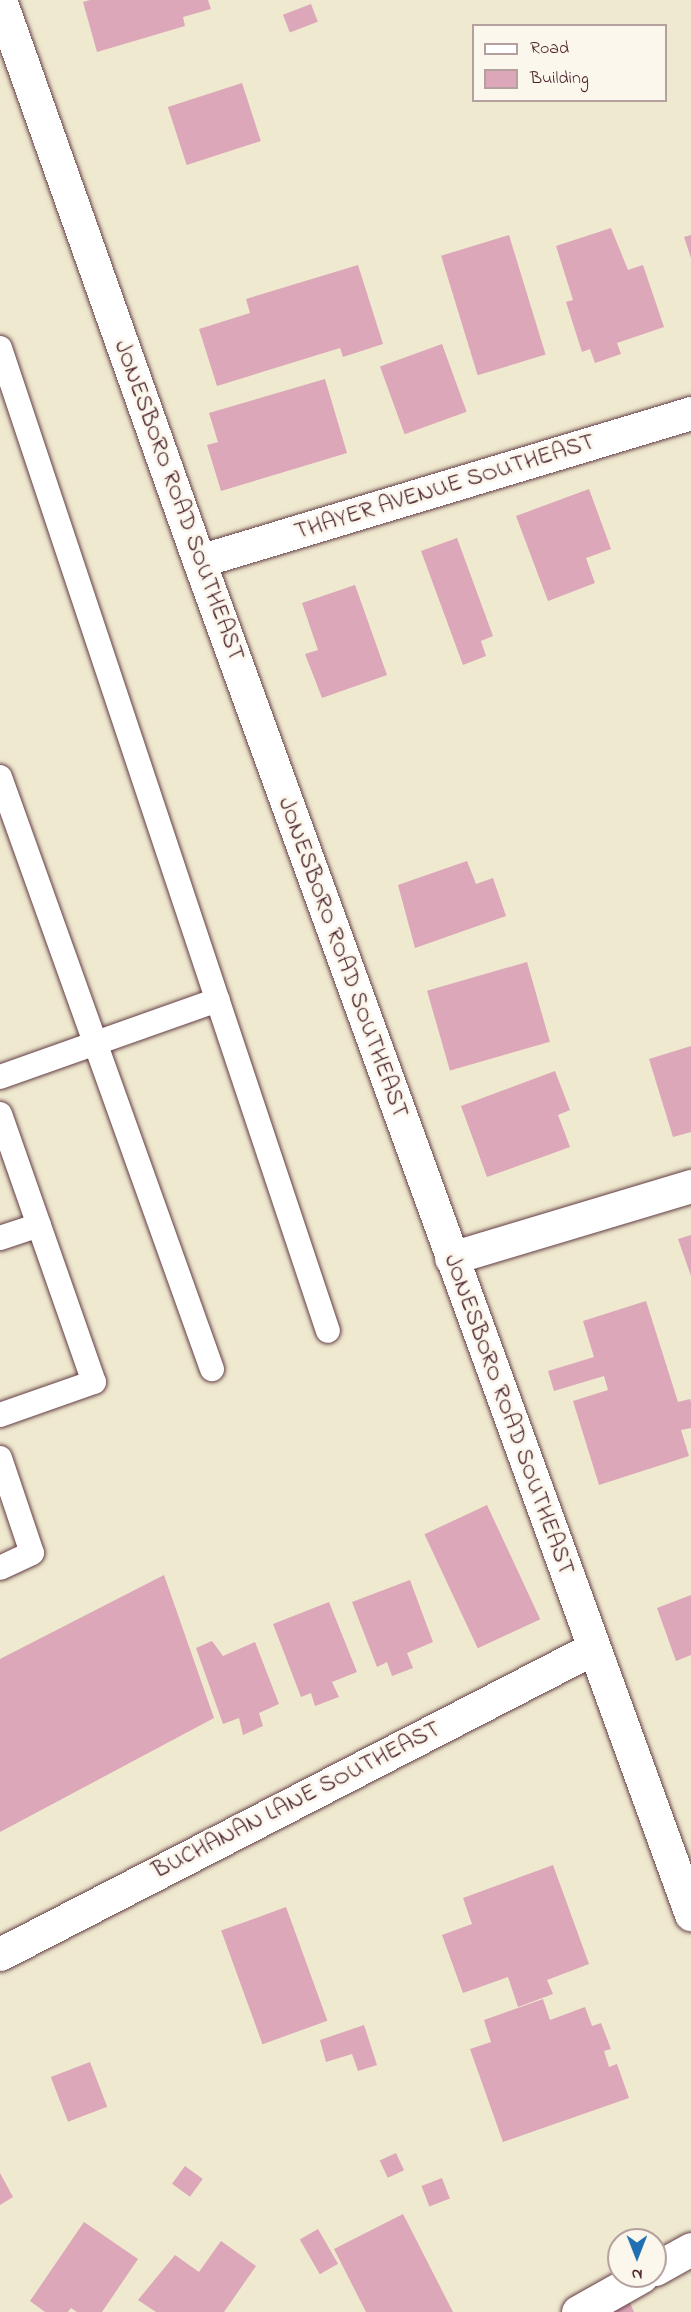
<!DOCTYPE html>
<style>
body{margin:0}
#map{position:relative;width:691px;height:2312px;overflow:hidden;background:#efe9cf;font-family:"Indie Flower",sans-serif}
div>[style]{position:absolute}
.building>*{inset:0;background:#dca7b8;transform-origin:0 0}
.roads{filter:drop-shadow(0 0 2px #633d44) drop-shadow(0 0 2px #633d44)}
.service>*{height:24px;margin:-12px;padding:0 12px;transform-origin:12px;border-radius:12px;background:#fff}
.minor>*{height:33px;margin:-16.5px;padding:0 16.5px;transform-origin:16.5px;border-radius:16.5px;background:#fff}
.secondary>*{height:33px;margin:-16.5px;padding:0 16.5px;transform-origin:16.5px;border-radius:16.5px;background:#fff}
span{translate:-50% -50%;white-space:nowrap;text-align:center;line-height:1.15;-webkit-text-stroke:6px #fbf7ec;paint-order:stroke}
.street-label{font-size:24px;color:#4a1f2b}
.legend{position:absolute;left:472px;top:24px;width:195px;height:78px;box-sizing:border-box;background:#fbf7ec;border:2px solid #b4a19f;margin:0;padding:8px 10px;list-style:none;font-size:18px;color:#4a1f2b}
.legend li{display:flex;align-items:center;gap:12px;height:30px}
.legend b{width:30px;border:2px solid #b4a19f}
.north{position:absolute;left:607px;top:2228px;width:60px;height:60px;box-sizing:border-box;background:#fbf7ec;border:2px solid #b4a19f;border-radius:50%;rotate:180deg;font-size:16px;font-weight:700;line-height:24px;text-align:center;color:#4a1f2b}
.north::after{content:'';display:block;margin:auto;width:21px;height:27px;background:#1f6fb2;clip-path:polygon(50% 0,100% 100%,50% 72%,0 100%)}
</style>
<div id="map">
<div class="building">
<div style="clip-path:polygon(90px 0,208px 0,211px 9px,183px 17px,185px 26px,97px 52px,83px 2px)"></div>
<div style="left:311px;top:4px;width:19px;height:30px;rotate:69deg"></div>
<div style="left:242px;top:83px;width:61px;height:78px;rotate:72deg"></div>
<div style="clip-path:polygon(611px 228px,628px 270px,643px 265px,664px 327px,617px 343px,621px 354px,595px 363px,590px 349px,582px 352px,566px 302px,573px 300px,556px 246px)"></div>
<div style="left:509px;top:235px;width:125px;height:71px;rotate:73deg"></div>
<div style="clip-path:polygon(691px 235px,691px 258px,684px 237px)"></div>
<div style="clip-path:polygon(358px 265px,383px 344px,343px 357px,340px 348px,217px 386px,199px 329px,250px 313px,246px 299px)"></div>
<div style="left:442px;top:344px;width:72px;height:66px;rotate:70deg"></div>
<div style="clip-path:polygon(325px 379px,347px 453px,221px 491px,207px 445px,218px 442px,209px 413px)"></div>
<div style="clip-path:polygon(589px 489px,611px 549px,586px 558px,595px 583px,548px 601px,516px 516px)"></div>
<div style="clip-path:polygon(457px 538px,493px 636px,481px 641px,486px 656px,463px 665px,421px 551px)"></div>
<div style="clip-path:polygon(355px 585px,387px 675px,322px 698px,305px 654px,318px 650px,302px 603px)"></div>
<div style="clip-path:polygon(467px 861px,476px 884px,493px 878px,506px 916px,415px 948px,398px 885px)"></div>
<div style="left:527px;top:962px;width:83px;height:104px;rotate:74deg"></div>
<div style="clip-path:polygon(691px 1046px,691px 1132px,673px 1137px,649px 1059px)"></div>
<div style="clip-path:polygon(555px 1071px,570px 1110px,558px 1115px,570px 1147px,487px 1177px,461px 1106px)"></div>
<div style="clip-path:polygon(691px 1235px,691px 1276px,678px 1239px)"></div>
<div style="clip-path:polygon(646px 1301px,678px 1402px,690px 1399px,691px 1402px,691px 1428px,681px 1430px,689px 1456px,599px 1485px,573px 1401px,608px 1390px,604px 1376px,554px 1391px,548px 1371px,594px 1357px,583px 1321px)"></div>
<div style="left:487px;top:1505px;width:126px;height:69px;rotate:65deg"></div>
<div style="clip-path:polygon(164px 1575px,214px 1718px,0 1832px,0 1659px)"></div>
<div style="clip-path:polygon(410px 1580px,433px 1642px,407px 1653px,413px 1668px,392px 1676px,387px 1662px,377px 1667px,352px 1602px)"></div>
<div style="clip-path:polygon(691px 1595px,691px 1655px,676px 1661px,657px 1608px)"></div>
<div style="clip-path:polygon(329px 1602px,357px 1672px,332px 1682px,339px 1697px,315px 1706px,311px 1693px,301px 1697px,273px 1624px)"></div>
<div style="clip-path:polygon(212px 1641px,223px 1656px,255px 1642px,279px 1704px,259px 1713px,263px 1726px,243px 1735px,239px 1718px,223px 1724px,196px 1648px)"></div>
<div style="clip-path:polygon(553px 1865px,589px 1964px,547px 1980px,553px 1994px,518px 2007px,508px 1977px,463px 1993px,442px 1935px,472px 1924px,463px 1898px)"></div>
<div style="left:286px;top:1907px;width:121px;height:69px;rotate:70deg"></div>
<div style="clip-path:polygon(543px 1999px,550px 2020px,585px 2007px,592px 2026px,601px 2023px,611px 2049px,604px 2051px,609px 2067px,617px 2064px,629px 2098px,503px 2142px,470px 2049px,491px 2042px,484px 2020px)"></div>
<div style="clip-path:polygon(364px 2025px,377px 2065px,358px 2071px,352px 2054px,326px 2062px,320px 2040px)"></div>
<div style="left:90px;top:2062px;width:48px;height:42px;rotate:69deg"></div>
<div style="left:396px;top:2153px;width:19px;height:18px;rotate:65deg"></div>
<div style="left:185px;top:2166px;width:22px;height:22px;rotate:36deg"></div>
<div style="clip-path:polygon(0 2173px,13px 2197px,0 2205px)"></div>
<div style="left:442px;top:2178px;width:22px;height:22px;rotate:69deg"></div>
<div style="clip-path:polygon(403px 2214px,453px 2312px,366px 2312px,334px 2249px)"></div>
<div style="clip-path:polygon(84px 2222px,138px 2259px,102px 2312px,77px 2312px,71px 2308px,68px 2312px,45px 2312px,30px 2301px)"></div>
<div style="left:318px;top:2229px;width:40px;height:21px;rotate:60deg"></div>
<div style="clip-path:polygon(221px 2241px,256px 2266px,224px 2312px,156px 2312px,138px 2300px,175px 2255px,199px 2272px)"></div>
<div style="clip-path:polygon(630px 2303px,634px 2312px,613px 2312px)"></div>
</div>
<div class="roads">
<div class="service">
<div style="left:0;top:348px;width:1036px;rotate:71.55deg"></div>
<div style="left:0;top:777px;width:629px;rotate:70.3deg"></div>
<div style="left:0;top:1077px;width:231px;rotate:-19.5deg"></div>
<div style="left:0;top:1114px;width:284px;rotate:70.7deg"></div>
<div style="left:94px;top:1382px;width:100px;rotate:160.7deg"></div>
<div style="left:0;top:1238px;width:41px;rotate:-18.4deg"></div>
<div style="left:0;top:1458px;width:100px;rotate:71.4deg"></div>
<div style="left:32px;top:1553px;width:35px;rotate:155deg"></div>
</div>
<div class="minor">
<div style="left:199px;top:561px;width:514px;rotate:-16.74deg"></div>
<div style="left:451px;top:1258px;width:251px;rotate:-16.7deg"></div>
<div style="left:0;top:1954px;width:668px;rotate:-27.26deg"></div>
<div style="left:655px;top:2269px;width:41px;rotate:-29.1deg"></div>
<div style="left:578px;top:2312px;width:73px;rotate:-29.4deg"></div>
</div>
<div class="secondary">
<div style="left:0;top:0;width:595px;rotate:70.47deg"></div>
<div style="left:199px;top:561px;width:1440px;rotate:70.02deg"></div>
</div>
</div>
<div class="street-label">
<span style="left:445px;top:488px;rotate:-17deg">THAYER AVENUE SOUTHEAST</span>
<span style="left:178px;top:501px;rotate:70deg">JONESBORO ROAD SOUTHEAST</span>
<span style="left:342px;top:958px;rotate:70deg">JONESBORO ROAD SOUTHEAST</span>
<span style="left:508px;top:1415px;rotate:70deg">JONESBORO ROAD SOUTHEAST</span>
<span style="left:297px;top:1801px;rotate:-27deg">BUCHANAN LANE SOUTHEAST</span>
</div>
<ul class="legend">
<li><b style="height:8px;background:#fff"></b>Road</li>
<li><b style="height:16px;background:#dca7b8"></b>Building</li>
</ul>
<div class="north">N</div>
</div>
